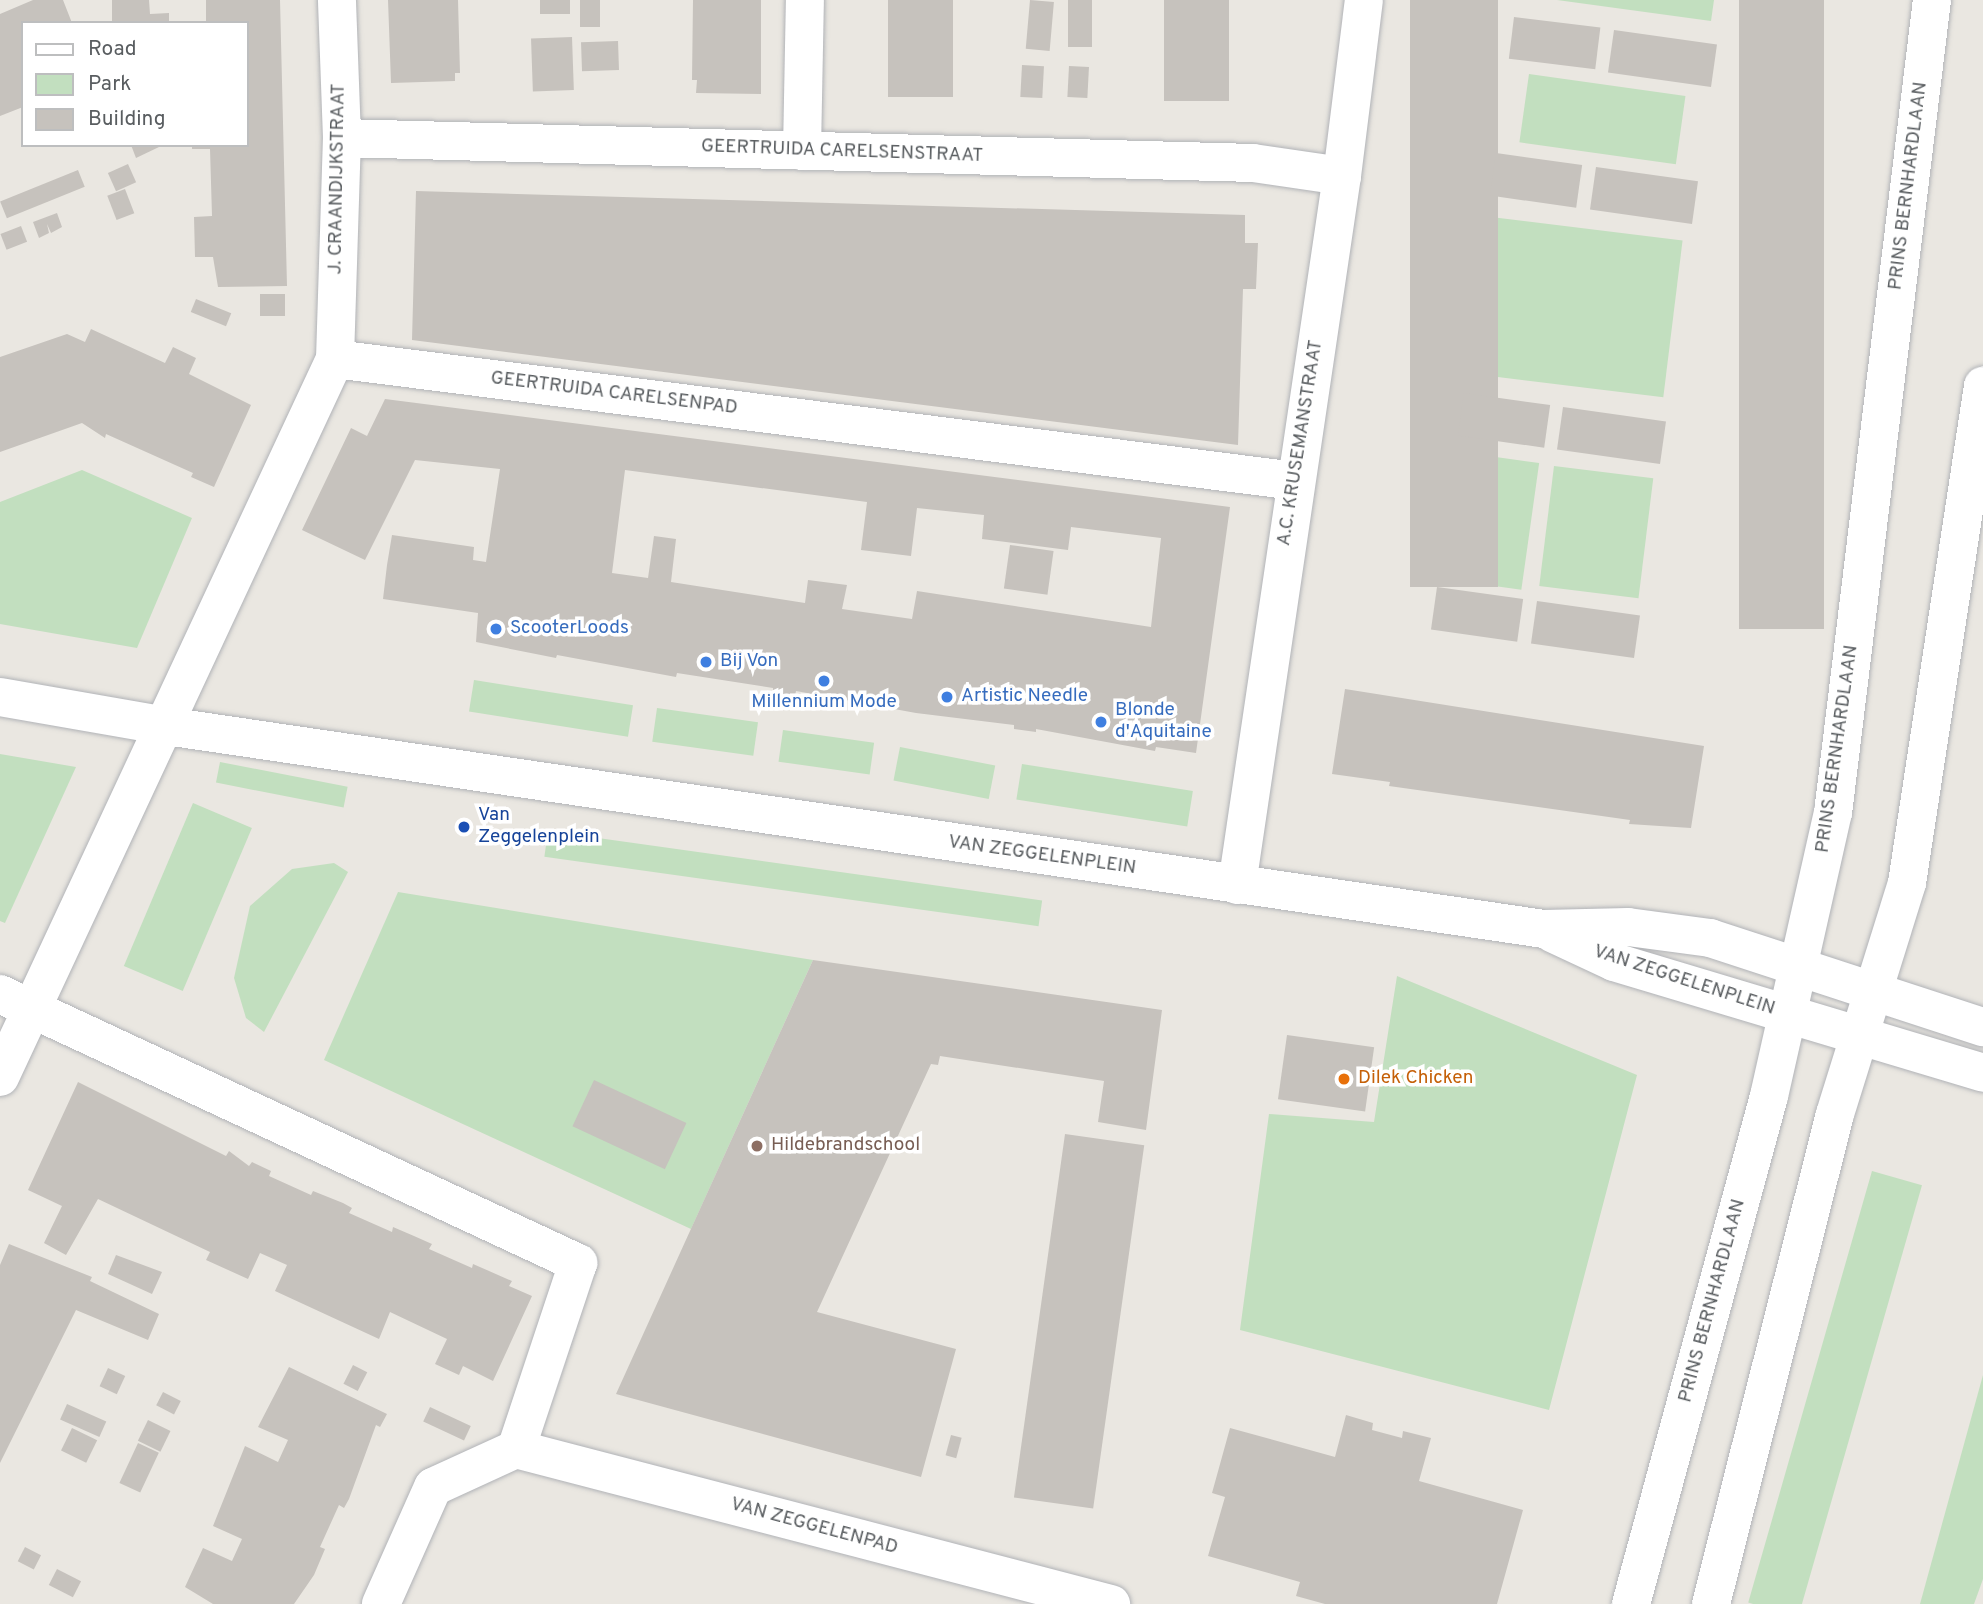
<!DOCTYPE html>
<style>
body{margin:0}
#map{position:relative;width:1983px;height:1604px;overflow:hidden;background:#eae7e1;font-family:Overpass,sans-serif}
div>[style]{position:absolute}
.green>*{inset:0;background:#c2dfbf;transform-origin:0 0}
.building>*{inset:0;background:#c6c2bd;transform-origin:0 0}
.roads{filter:drop-shadow(0 0 2px #b1b3b7) drop-shadow(0 0 2px #b1b3b7)}
.street>*{height:38px;margin:-19px;padding:0 19px;transform-origin:19px;border-radius:19px;background:#fff}
.secondary>*{height:38px;margin:-19px;padding:0 19px;transform-origin:19px;border-radius:19px;background:#fff}
.dots>*{width:19px;height:19px;translate:-50% -50%;box-sizing:border-box;border:4px solid #fff;border-radius:50%}
span{translate:-50% -50%;white-space:nowrap;text-align:center;line-height:1.15;-webkit-text-stroke:7px #fff;paint-order:stroke}
.street-label{font-size:19px;color:#595d60}
.shop-label{font-size:19px;color:#366cbe}
.left{translate:0 -50%;text-align:left}
.transit-label{font-size:19px;color:#164399}
.food-label{font-size:19px;color:#c56008}
.education-label{font-size:19px;color:#785e54}
.legend{position:absolute;left:21px;top:21px;width:228px;height:126px;box-sizing:border-box;background:#fff;border:2px solid #bdbebf;margin:0;padding:9px 12px;list-style:none;font-size:21px;color:#595d60}
.legend li{display:flex;align-items:center;gap:14px;height:35px}
.legend b{width:35px;border:2px solid #bdbebf}
</style>
<div id="map">
<div class="green">
<div style="clip-path:polygon(1557px 0,1714px 0,1711px 21px)"></div>
<div style="left:1529px;top:74px;width:158px;height:69px;rotate:8deg"></div>
<div style="left:1491px;top:217px;width:193px;height:158px;rotate:7deg"></div>
<div style="left:1453px;top:451px;width:87px;height:128px;rotate:8deg"></div>
<div style="left:1554px;top:466px;width:100px;height:121px;rotate:7deg"></div>
<div style="clip-path:polygon(82px 470px,192px 518px,137px 648px,0 624px,0 502px)"></div>
<div style="left:474px;top:680px;width:161px;height:32px;rotate:9deg"></div>
<div style="left:657px;top:708px;width:102px;height:34px;rotate:8deg"></div>
<div style="left:783px;top:730px;width:92px;height:32px;rotate:8deg"></div>
<div style="left:900px;top:747px;width:97px;height:34px;rotate:11deg"></div>
<div style="clip-path:polygon(0 754px,76px 767px,5px 923px,0 921px)"></div>
<div style="left:220px;top:762px;width:130px;height:21px;rotate:11deg"></div>
<div style="left:1022px;top:764px;width:173px;height:36px;rotate:9deg"></div>
<div style="left:193px;top:803px;width:64px;height:177px;rotate:23deg"></div>
<div style="left:548px;top:831px;width:499px;height:26px;rotate:8deg"></div>
<div style="clip-path:polygon(334px 863px,348px 872px,264px 1032px,246px 1018px,234px 978px,250px 906px,292px 869px)"></div>
<div style="clip-path:polygon(398px 892px,813px 960px,691px 1229px,324px 1060px)"></div>
<div style="clip-path:polygon(1397px 976px,1637px 1075px,1549px 1410px,1240px 1330px,1269px 1114px,1374px 1122px)"></div>
<div style="left:1872px;top:1171px;width:52px;height:449px;rotate:16deg"></div>
<div style="clip-path:polygon(1983px 1375px,1983px 1579px,1974px 1604px,1920px 1604px)"></div>
</div>
<div class="building">
<div style="clip-path:polygon(33px 0,63px 0,72px 23px,23px 23px,23px 107px,0 116px,0 14px)"></div>
<div style="clip-path:polygon(112px 0,149px 0,150px 14px,169px 13px,169px 23px,112px 23px)"></div>
<div style="clip-path:polygon(206px 0,280px 0,287px 286px,218px 287px,213px 257px,195px 257px,194px 217px,212px 216px,210px 149px,192px 149px,192px 145px,247px 145px,247px 23px,206px 23px)"></div>
<div style="clip-path:polygon(388px 0,458px 0,460px 73px,455px 73px,455px 81px,391px 83px)"></div>
<div style="left:540px;top:0;width:30px;height:14px"></div>
<div style="left:580px;top:0;width:20px;height:27px"></div>
<div style="clip-path:polygon(693px 0,761px 0,761px 94px,696px 93px,697px 80px,692px 80px)"></div>
<div style="left:888px;top:0;width:65px;height:97px"></div>
<div style="left:1030px;top:0;width:24px;height:49px;rotate:5deg"></div>
<div style="left:1068px;top:0;width:24px;height:47px"></div>
<div style="left:1164px;top:0;width:65px;height:101px"></div>
<div style="left:1410px;top:0;width:88px;height:587px"></div>
<div style="left:1739px;top:0;width:85px;height:629px"></div>
<div style="left:1514px;top:17px;width:87px;height:42px;rotate:7deg"></div>
<div style="left:1614px;top:30px;width:104px;height:43px;rotate:8deg"></div>
<div style="left:572px;top:37px;width:53px;height:41px;rotate:88deg"></div>
<div style="left:618px;top:41px;width:29px;height:37px;rotate:88deg"></div>
<div style="left:1022px;top:65px;width:22px;height:32px;rotate:3deg"></div>
<div style="left:1069px;top:66px;width:20px;height:31px;rotate:3deg"></div>
<div style="clip-path:polygon(131px 145px,158px 145px,159px 147px,136px 158px)"></div>
<div style="left:1496px;top:153px;width:87px;height:43px;rotate:8deg"></div>
<div style="left:128px;top:164px;width:20px;height:22px;rotate:66deg"></div>
<div style="left:1596px;top:167px;width:103px;height:43px;rotate:8deg"></div>
<div style="left:78px;top:170px;width:18px;height:84px;rotate:68deg"></div>
<div style="left:125px;top:189px;width:26px;height:19px;rotate:69deg"></div>
<div style="clip-path:polygon(416px 191px,1245px 215px,1245px 243px,1258px 243px,1256px 289px,1243px 289px,1238px 445px,412px 340px)"></div>
<div style="clip-path:polygon(57px 213px,62px 227px,51px 233px,47px 224px,49px 233px,39px 238px,33px 222px)"></div>
<div style="left:21px;top:226px;width:17px;height:22px;rotate:69deg"></div>
<div style="left:260px;top:294px;width:25px;height:22px"></div>
<div style="left:196px;top:299px;width:38px;height:14px;rotate:22deg"></div>
<div style="clip-path:polygon(91px 329px,165px 363px,173px 347px,196px 358px,189px 374px,251px 405px,214px 487px,191px 477px,193px 473px,106px 434px,105px 438px,82px 423px,0 452px,0 357px,67px 334px,85px 342px)"></div>
<div style="left:1464px;top:393px;width:87px;height:43px;rotate:8deg"></div>
<div style="clip-path:polygon(evenodd,385px 399px,1230px 507px,1196px 753px,1156px 747px,1155px 751px,1036px 729px,1036px 732px,1014px 729px,1014px 725px,916px 713px,796px 691px,795px 696px,773px 692px,773px 688px,677px 673px,676px 677px,557px 655px,556px 658px,476px 642px,478px 613px,383px 599px,387px 565px,392px 535px,474px 547px,473px 560px,486px 562px,500px 469px,415px 460px,365px 560px,302px 530px,351px 428px,367px 436px,385px 399px,625px 470px,867px 502px,861px 550px,911px 556px,917px 508px,984px 515px,982px 539px,1068px 550px,1071px 527px,1161px 538px,1151px 627px,917px 591px,912px 619px,842px 609px,847px 585px,808px 580px,805px 603px,671px 582px,676px 539px,654px 536px,648px 578px,612px 573px,625px 470px)"></div>
<div style="left:1563px;top:407px;width:104px;height:43px;rotate:8deg"></div>
<div style="left:1010px;top:545px;width:44px;height:44px;rotate:8deg"></div>
<div style="left:1437px;top:587px;width:87px;height:43px;rotate:8deg"></div>
<div style="left:1537px;top:601px;width:104px;height:43px;rotate:8deg"></div>
<div style="clip-path:polygon(1345px 689px,1704px 746px,1691px 828px,1629px 824px,1630px 820px,1389px 786px,1390px 782px,1332px 774px)"></div>
<div style="clip-path:polygon(813px 960px,1162px 1010px,1146px 1130px,1098px 1122px,1104px 1081px,940px 1056px,938px 1065px,931px 1064px,817px 1312px,956px 1349px,921px 1477px,616px 1394px)"></div>
<div style="left:1287px;top:1035px;width:88px;height:65px;rotate:8deg"></div>
<div style="left:594px;top:1080px;width:102px;height:51px;rotate:25deg"></div>
<div style="clip-path:polygon(78px 1082px,226px 1156px,229px 1151px,249px 1166px,252px 1162px,271px 1171px,269px 1176px,311px 1195px,313px 1191px,343px 1203px,352px 1208px,349px 1213px,392px 1232px,393px 1227px,414px 1236px,432px 1244px,429px 1249px,472px 1268px,473px 1264px,512px 1281px,509px 1286px,532px 1296px,493px 1381px,463px 1366px,459px 1375px,435px 1364px,447px 1339px,390px 1312px,379px 1339px,275px 1291px,287px 1265px,260px 1253px,248px 1279px,206px 1260px,210px 1252px,98px 1199px,66px 1255px,44px 1243px,62px 1206px,28px 1190px)"></div>
<div style="left:1065px;top:1134px;width:80px;height:367px;rotate:8deg"></div>
<div style="clip-path:polygon(9px 1244px,92px 1277px,90px 1281px,159px 1314px,148px 1340px,76px 1310px,0 1463px,0 1265px)"></div>
<div style="clip-path:polygon(116px 1255px,162px 1272px,152px 1294px,108px 1274px)"></div>
<div style="left:353px;top:1365px;width:16px;height:21px;rotate:27deg"></div>
<div style="clip-path:polygon(289px 1367px,387px 1414px,380px 1427px,376px 1425px,349px 1499px,344px 1508px,339px 1505px,320px 1547px,325px 1549px,314px 1575px,294px 1604px,213px 1604px,185px 1587px,203px 1548px,232px 1561px,242px 1539px,213px 1526px,245px 1446px,278px 1462px,288px 1440px,258px 1427px)"></div>
<div style="left:108px;top:1368px;width:19px;height:20px;rotate:25deg"></div>
<div style="left:163px;top:1392px;width:20px;height:15px;rotate:27deg"></div>
<div style="left:67px;top:1404px;width:43px;height:17px;rotate:24deg"></div>
<div style="left:430px;top:1407px;width:45px;height:16px;rotate:25deg"></div>
<div style="clip-path:polygon(1346px 1415px,1373px 1423px,1372px 1430px,1402px 1438px,1403px 1431px,1431px 1438px,1419px 1481px,1523px 1510px,1497px 1604px,1325px 1604px,1296px 1596px,1300px 1582px,1208px 1556px,1225px 1497px,1212px 1493px,1230px 1428px,1335px 1457px)"></div>
<div style="left:148px;top:1420px;width:25px;height:23px;rotate:26deg"></div>
<div style="left:72px;top:1428px;width:28px;height:25px;rotate:26deg"></div>
<div style="left:951px;top:1435px;width:11px;height:21px;rotate:15deg"></div>
<div style="left:138px;top:1443px;width:23px;height:44px;rotate:25deg"></div>
<div style="left:25px;top:1547px;width:18px;height:16px;rotate:27deg"></div>
<div style="left:57px;top:1569px;width:27px;height:18px;rotate:27deg"></div>
</div>
<div class="roads">
<div class="street">
<div style="left:342px;top:138px;width:911px;rotate:1.57deg"></div>
<div style="left:1253px;top:163px;width:90px;rotate:8.3deg"></div>
<div style="left:802px;top:151px;width:151px;rotate:-88.9deg"></div>
<div style="left:335px;top:359px;width:221px;rotate:-88.2deg"></div>
<div style="left:342px;top:138px;width:138px;rotate:-92.1deg"></div>
<div style="left:1237px;top:885px;width:717px;rotate:-81.58deg"></div>
<div style="left:1342px;top:176px;width:177px;rotate:-82.9deg"></div>
<div style="left:0;top:994px;width:638px;rotate:24.96deg"></div>
<div style="left:578px;top:1263px;width:196px;rotate:108.4deg"></div>
<div style="left:516px;top:1449px;width:91px;rotate:155.4deg"></div>
<div style="left:433px;top:1487px;width:128px;rotate:114deg"></div>
<div style="left:0;top:1077px;width:792px;rotate:-64.99deg"></div>
<div style="left:335px;top:359px;width:968px;rotate:7.24deg"></div>
<div style="left:516px;top:1449px;width:615px;rotate:14.6deg"></div>
</div>
<div class="secondary">
<div style="left:0;top:697px;width:169px;rotate:9.9deg"></div>
<div style="left:166px;top:726px;width:1393px;rotate:8.38deg"></div>
<div style="left:1544px;top:929px;width:84px;rotate:-1.4deg"></div>
<div style="left:1628px;top:927px;width:83px;rotate:7.6deg"></div>
<div style="left:1710px;top:938px;width:287px;rotate:18.1deg"></div>
<div style="left:1552px;top:933px;width:68px;rotate:25.1deg"></div>
<div style="left:1614px;top:962px;width:385px;rotate:16.7deg"></div>
<div style="left:1631px;top:1604px;width:526px;rotate:-74.8deg"></div>
<div style="left:1769px;top:1096px;width:290px;rotate:-77.3deg"></div>
<div style="left:1833px;top:813px;width:819px;rotate:-83.06deg"></div>
<div style="left:1711px;top:1604px;width:505px;rotate:-75.8deg"></div>
<div style="left:1835px;top:1114px;width:242px;rotate:-72.7deg"></div>
<div style="left:1907px;top:883px;width:503px;rotate:-81.31deg"></div>
</div>
</div>
<div class="dots">
<div style="left:496px;top:629px;background:#3f7fe0"></div>
<div style="left:706px;top:662px;background:#3f7fe0"></div>
<div style="left:824px;top:681px;background:#3f7fe0"></div>
<div style="left:947px;top:697px;background:#3f7fe0"></div>
<div style="left:1101px;top:722px;background:#3f7fe0"></div>
<div style="left:464px;top:827px;background:#1a4fb4"></div>
<div style="left:1344px;top:1079px;background:#e8710a"></div>
<div style="left:757px;top:1146px;background:#8d6e63"></div>
</div>
<div class="street-label">
<span style="left:842px;top:152px;rotate:2deg">GEERTRUIDA CARELSENSTRAAT</span>
<span style="left:338px;top:179px;rotate:-89deg">J. CRAANDIJKSTRAAT</span>
<span style="left:1909px;top:186px;rotate:-83deg">PRINS BERNHARDLAAN</span>
<span style="left:614px;top:394px;rotate:7deg">GEERTRUIDA CARELSENPAD</span>
<span style="left:1301px;top:443px;rotate:-81deg">A.C. KRUSEMANSTRAAT</span>
<span style="left:1838px;top:749px;rotate:-82deg">PRINS BERNHARDLAAN</span>
<span style="left:1042px;top:856px;rotate:8deg">VAN ZEGGELENPLEIN</span>
<span style="left:1684px;top:981px;rotate:18deg">VAN ZEGGELENPLEIN</span>
<span style="left:1713px;top:1301px;rotate:-75deg">PRINS BERNHARDLAAN</span>
<span style="left:814px;top:1527px;rotate:15deg">VAN ZEGGELENPAD</span>
</div>
<div class="shop-label">
<span class="left" style="left:510px;top:629px">ScooterLoods</span>
<span class="left" style="left:720px;top:662px">Bij Von</span>
<span class="left" style="left:961px;top:697px">Artistic Needle</span>
<span style="left:824px;top:703px">Millennium Mode</span>
<span class="left" style="left:1115px;top:722px">Blonde<br>d'Aquitaine</span>
</div>
<div class="transit-label">
<span class="left" style="left:478px;top:827px">Van<br>Zeggelenplein</span>
</div>
<div class="food-label">
<span class="left" style="left:1358px;top:1079px">Dilek Chicken</span>
</div>
<div class="education-label">
<span class="left" style="left:771px;top:1146px">Hildebrandschool</span>
</div>
<ul class="legend">
<li><b style="height:9px;background:#fff"></b>Road</li>
<li><b style="height:19px;background:#c2dfbf"></b>Park</li>
<li><b style="height:19px;background:#c6c2bd"></b>Building</li>
</ul>
</div>
